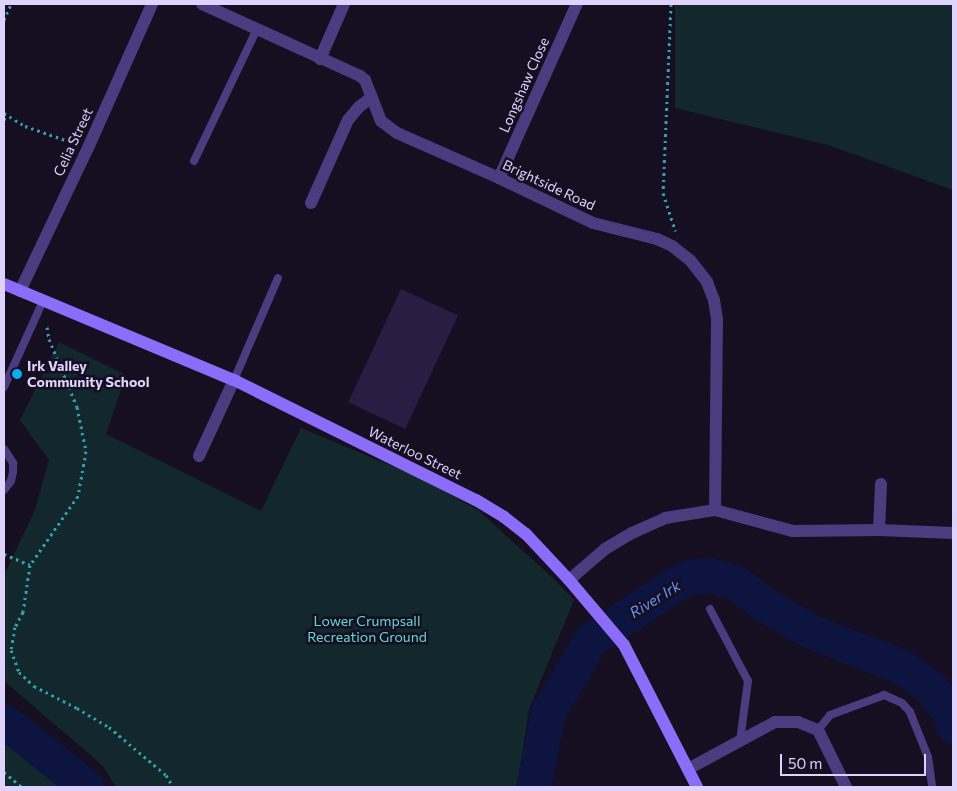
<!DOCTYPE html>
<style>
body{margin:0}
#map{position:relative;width:957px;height:791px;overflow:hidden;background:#160f22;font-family:Commissioner,sans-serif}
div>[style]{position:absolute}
.green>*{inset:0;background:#12282c}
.river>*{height:35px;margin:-17.5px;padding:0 17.5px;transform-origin:17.5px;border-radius:17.5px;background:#0c143f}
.building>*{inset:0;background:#2b1c43;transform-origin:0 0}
.path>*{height:3px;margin-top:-1.5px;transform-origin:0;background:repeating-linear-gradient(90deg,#339fb0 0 2.5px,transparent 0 6.5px)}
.lane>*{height:8px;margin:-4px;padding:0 4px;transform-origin:4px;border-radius:4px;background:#4b3c80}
.street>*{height:12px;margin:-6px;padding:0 6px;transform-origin:6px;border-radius:6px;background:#4b3c80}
.secondary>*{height:12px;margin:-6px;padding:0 6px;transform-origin:6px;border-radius:6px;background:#8c6df9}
.dots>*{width:14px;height:14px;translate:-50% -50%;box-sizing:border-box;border:2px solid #160f22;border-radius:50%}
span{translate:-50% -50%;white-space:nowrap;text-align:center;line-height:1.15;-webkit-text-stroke:5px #160f22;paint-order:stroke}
.street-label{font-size:14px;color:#dfd2fd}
.poi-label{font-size:14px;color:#dfd2fd;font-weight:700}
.left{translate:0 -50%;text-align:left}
.park-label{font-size:14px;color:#61dad4}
.water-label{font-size:15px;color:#6497f9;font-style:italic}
.frame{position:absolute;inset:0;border:5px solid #dfd2fd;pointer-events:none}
.scale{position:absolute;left:780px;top:754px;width:146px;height:22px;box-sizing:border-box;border:2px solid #dfd2fd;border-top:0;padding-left:6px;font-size:15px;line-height:18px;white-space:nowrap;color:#dfd2fd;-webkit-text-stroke:4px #160f22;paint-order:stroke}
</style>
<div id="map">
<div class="green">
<div style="clip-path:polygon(675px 4px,953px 4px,953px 190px,828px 145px,675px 108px)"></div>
<div style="clip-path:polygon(59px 342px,126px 375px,106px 434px,261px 511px,301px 428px,416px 476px,478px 510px,556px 581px,574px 600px,529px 709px,517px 787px,116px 787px,102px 765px,4px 681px,4px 575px,35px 510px,49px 460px,20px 420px)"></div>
<div style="clip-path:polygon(4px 736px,72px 787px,4px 787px)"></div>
</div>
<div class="river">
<div style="left:4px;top:721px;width:106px;rotate:38.5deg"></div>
<div style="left:533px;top:787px;width:76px;rotate:-78.7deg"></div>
<div style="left:548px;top:712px;width:83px;rotate:-59.7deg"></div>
<div style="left:590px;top:640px;width:102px;rotate:-33.4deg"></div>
<div style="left:675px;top:584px;width:17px;rotate:-25deg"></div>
<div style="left:690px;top:577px;width:19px;rotate:-6deg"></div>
<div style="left:709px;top:575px;width:29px;rotate:16deg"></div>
<div style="left:737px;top:583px;width:34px;rotate:38deg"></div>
<div style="left:764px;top:604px;width:56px;rotate:30.3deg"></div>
<div style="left:812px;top:632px;width:97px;rotate:21deg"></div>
<div style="left:903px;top:667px;width:34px;rotate:37deg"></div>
<div style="left:930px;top:687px;width:34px;rotate:53deg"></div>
<div style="left:950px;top:714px;width:12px;rotate:76deg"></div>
</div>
<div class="building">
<div style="left:401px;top:289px;width:63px;height:125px;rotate:25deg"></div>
</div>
<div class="path">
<div style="left:671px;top:4px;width:189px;rotate:92.4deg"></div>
<div style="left:663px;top:193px;width:40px;rotate:72deg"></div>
<div style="left:4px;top:20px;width:17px;rotate:-66deg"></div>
<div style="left:4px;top:113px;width:25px;rotate:32deg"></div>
<div style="left:25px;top:126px;width:52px;rotate:19.1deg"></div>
<div style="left:4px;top:120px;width:6px;rotate:-72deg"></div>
<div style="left:47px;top:327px;width:12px;rotate:81deg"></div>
<div style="left:49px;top:339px;width:74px;rotate:67.6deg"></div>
<div style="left:77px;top:407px;width:45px;rotate:78.4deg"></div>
<div style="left:86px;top:451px;width:46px;rotate:100.1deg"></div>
<div style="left:78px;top:496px;width:84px;rotate:124.8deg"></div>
<div style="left:30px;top:565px;width:48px;rotate:98.5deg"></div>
<div style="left:23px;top:612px;width:17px;rotate:118deg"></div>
<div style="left:15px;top:627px;width:23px;rotate:100deg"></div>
<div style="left:11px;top:650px;width:23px;rotate:70deg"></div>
<div style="left:19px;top:672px;width:21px;rotate:43deg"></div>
<div style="left:34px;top:686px;width:48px;rotate:27.1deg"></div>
<div style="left:77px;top:708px;width:37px;rotate:31deg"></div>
<div style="left:109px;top:727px;width:75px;rotate:40.1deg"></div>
<div style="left:166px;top:775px;width:14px;rotate:60deg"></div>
<div style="left:4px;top:554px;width:28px;rotate:23deg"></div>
<div style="left:4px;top:772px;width:23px;rotate:40deg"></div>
</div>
<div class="lane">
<div style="left:194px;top:161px;width:146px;rotate:-64.5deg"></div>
<div style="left:234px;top:380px;width:111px;rotate:-66.7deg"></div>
<div style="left:4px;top:387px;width:94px;rotate:-65.6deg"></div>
<div style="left:4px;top:449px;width:17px;rotate:57deg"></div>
<div style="left:13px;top:463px;width:9px;rotate:90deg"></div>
<div style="left:13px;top:472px;width:9px;rotate:103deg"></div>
<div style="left:11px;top:481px;width:11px;rotate:128deg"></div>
<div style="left:710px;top:609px;width:81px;rotate:62.2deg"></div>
<div style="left:748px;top:681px;width:61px;rotate:97.6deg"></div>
<div style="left:818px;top:730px;width:19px;rotate:-51deg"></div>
<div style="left:830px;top:715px;width:58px;rotate:-20.3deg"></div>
<div style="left:884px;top:695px;width:20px;rotate:24deg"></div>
<div style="left:902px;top:703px;width:12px;rotate:48deg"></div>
<div style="left:910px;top:712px;width:48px;rotate:68.2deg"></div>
<div style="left:928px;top:757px;width:28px;rotate:82deg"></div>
</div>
<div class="street">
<div style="left:202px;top:4px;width:174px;rotate:24.5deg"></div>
<div style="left:360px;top:76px;width:6px;rotate:39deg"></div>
<div style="left:365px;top:80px;width:44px;rotate:68.7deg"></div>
<div style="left:381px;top:121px;width:20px;rotate:37deg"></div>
<div style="left:397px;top:133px;width:111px;rotate:23.8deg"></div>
<div style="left:499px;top:178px;width:104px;rotate:25.6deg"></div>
<div style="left:593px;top:223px;width:66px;rotate:14deg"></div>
<div style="left:657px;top:239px;width:17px;rotate:25deg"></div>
<div style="left:672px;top:246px;width:23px;rotate:38deg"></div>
<div style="left:690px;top:260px;width:28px;rotate:52deg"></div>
<div style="left:707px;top:282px;width:19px;rotate:69deg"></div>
<div style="left:714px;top:300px;width:19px;rotate:81deg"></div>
<div style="left:717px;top:319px;width:191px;rotate:90.6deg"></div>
<div style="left:320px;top:59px;width:60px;rotate:-66.4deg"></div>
<div style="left:499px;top:178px;width:191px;rotate:-65.9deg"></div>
<div style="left:311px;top:203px;width:91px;rotate:-66deg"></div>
<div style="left:348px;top:120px;width:17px;rotate:-50deg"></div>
<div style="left:359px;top:107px;width:16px;rotate:-38deg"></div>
<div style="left:20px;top:291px;width:158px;rotate:-64.6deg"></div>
<div style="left:88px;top:148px;width:158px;rotate:-66deg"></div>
<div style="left:199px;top:456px;width:84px;rotate:-65.3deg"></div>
<div style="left:879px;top:530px;width:46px;rotate:-87.5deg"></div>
<div style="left:569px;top:580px;width:48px;rotate:-40.7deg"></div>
<div style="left:605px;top:549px;width:31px;rotate:-31deg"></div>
<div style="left:632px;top:533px;width:36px;rotate:-24deg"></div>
<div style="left:665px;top:518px;width:51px;rotate:-9.1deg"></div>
<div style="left:715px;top:510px;width:81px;rotate:15.1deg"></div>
<div style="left:793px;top:531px;width:86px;rotate:-0.7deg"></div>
<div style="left:879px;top:530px;width:74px;rotate:2.3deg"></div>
<div style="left:688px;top:769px;width:99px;rotate:-28.4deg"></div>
<div style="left:775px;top:722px;width:23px"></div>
<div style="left:798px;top:722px;width:22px;rotate:22deg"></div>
<div style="left:818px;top:730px;width:64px;rotate:63.8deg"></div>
</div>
<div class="secondary">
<div style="left:4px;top:284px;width:249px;rotate:22.7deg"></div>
<div style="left:234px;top:380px;width:270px;rotate:26.4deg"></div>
<div style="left:476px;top:500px;width:33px;rotate:31deg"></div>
<div style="left:504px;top:517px;width:28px;rotate:38deg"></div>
<div style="left:526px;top:534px;width:63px;rotate:46.9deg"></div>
<div style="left:569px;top:580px;width:85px;rotate:49.8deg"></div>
<div style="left:624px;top:645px;width:160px;rotate:62.8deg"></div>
</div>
<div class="dots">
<div style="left:17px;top:374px;background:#0aadf2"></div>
</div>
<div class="street-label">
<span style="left:524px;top:85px;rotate:-66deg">Longshaw Close</span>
<span style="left:73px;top:142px;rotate:-65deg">Celia Street</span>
<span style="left:549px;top:185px;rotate:25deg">Brightside Road</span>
<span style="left:415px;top:453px;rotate:26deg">Waterloo Street</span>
</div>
<div class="poi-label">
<span class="left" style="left:27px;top:374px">Irk Valley<br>Community School</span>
</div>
<div class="park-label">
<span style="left:367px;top:629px">Lower Crumpsall<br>Recreation Ground</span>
</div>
<div class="water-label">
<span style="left:655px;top:599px;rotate:-32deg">River Irk</span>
</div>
<div class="frame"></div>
<div class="scale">50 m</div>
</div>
